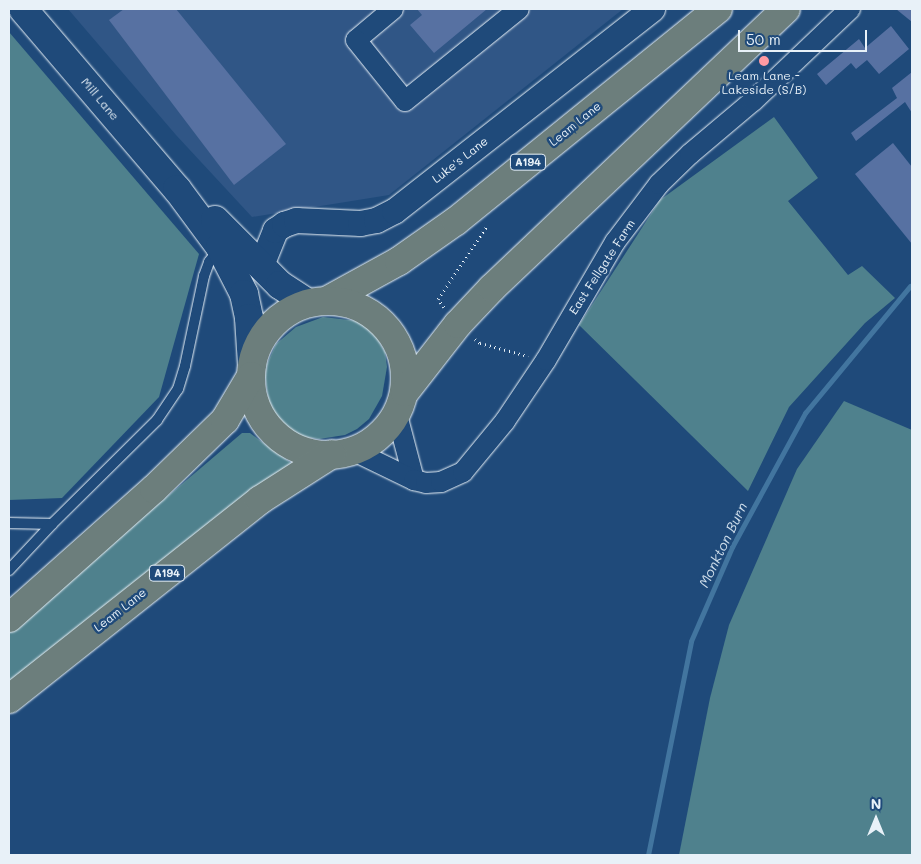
<!DOCTYPE html>
<style>
body{margin:0}
#map{position:relative;width:921px;height:864px;overflow:hidden;background:#1f4a7a;font-family:Mali,sans-serif}
div>[style]{position:absolute}
.built>*{inset:0;background:#305686}
.green>*{inset:0;background:#4f818d}
.stream>*{height:5px;margin:-2.5px;padding:0 2.5px;transform-origin:2.5px;border-radius:2.5px;background:#42759f}
.building>*{inset:0;background:#5771a2}
.path>*{height:3px;margin-top:-1.5px;transform-origin:0;background:repeating-linear-gradient(90deg,#e8f1f8 0 1px,transparent 0 5px)}
.roads{filter:drop-shadow(0 0 1px #e8f1f8) drop-shadow(0 0 1px #e8f1f8)}
.service>*{height:10px;margin:-5px;padding:0 5px;transform-origin:5px;border-radius:5px;background:#1f4a7a}
.minor>*{height:20px;margin:-10px;padding:0 10px;transform-origin:10px;border-radius:10px;background:#1f4a7a}
.tertiary>*{height:25px;margin:-12.5px;padding:0 12.5px;transform-origin:12.5px;border-radius:12.5px;background:#1f4a7a}
.secondary>*{height:28px;margin:-14px;padding:0 14px;transform-origin:14px;border-radius:14px;background:#1f4a7a}
.trunk>*{height:28px;margin:-14px;padding:0 14px;transform-origin:14px;border-radius:14px;background:#6c7e7c}
.trunk>.ring{margin:-14px;padding:0;box-sizing:content-box;background:none;border:28px solid #6c7e7c;border-radius:50%}
.dots>*{width:14px;height:14px;translate:-50% -50%;box-sizing:border-box;border:2px solid #1f4a7a;border-radius:50%}
span{translate:-50% -50%;white-space:nowrap;text-align:center;line-height:1.15;-webkit-text-stroke:5px #1f4a7a;paint-order:stroke}
.shield-label span{padding:1px 4px;background:#1f4a7a;border:1px solid;border-radius:4px;-webkit-text-stroke-width:0}
.shield-label{font-size:11px;color:#e8f1f8;font-weight:700}
.poi-label{font-size:12px;color:#e8f1f8}
.street-label{font-size:12px;color:#e8f1f8}
.water-label{font-size:14px;color:#cfdeeb;font-style:italic}
.frame{position:absolute;inset:0;border:10px solid #e8f1f8;pointer-events:none}
.north{position:absolute;left:851px;top:794px;width:50px;height:50px;-webkit-text-stroke:4px #1f4a7a;paint-order:stroke;rotate:0deg;font-size:14px;font-weight:700;line-height:20px;text-align:center;color:#e8f1f8}
.north::after{content:'';display:block;margin:auto;width:18px;height:22px;background:#e8f1f8;clip-path:polygon(50% 0,100% 100%,50% 72%,0 100%)}
.scale{position:absolute;left:738px;top:30px;width:129px;height:22px;box-sizing:border-box;border:2px solid #e8f1f8;border-top:0;padding-left:6px;font-size:15px;line-height:18px;white-space:nowrap;color:#e8f1f8;-webkit-text-stroke:4px #1f4a7a;paint-order:stroke}
</style>
<div id="map">
<div class="built">
<div style="clip-path:polygon(68px 9px,623px 9px,389px 195px,252px 217px,176px 135px)"></div>
</div>
<div class="green">
<div style="clip-path:polygon(9px 32px,199px 254px,159px 397px,62px 498px,9px 500px)"></div>
<div style="clip-path:polygon(774px 117px,818px 178px,788px 201px,848px 275px,862px 266px,895px 298px,865px 323px,789px 407px,748px 491px,579px 325px,660px 200px)"></div>
<div style="clip-path:polygon(323px 317px,358px 321px,372px 329px,385px 352px,387px 367px,382px 396px,369px 419px,357px 429px,345px 435px,319px 439px,301px 437px,280px 423px,272px 414px,269px 405px,265px 376px,267px 364px,276px 344px,296px 327px)"></div>
<div style="clip-path:polygon(844px 401px,912px 430px,912px 855px,679px 855px,710px 698px,729px 625px,797px 469px)"></div>
<div style="clip-path:polygon(242px 433px,250px 433px,291px 463px,281px 475px,9px 687px,9px 631px)"></div>
</div>
<div class="stream">
<div style="left:648px;top:855px;width:218px;rotate:-78.6deg"></div>
<div style="left:691px;top:641px;width:103px;rotate:-66.4deg"></div>
<div style="left:732px;top:547px;width:153px;rotate:-61.4deg"></div>
<div style="left:805px;top:413px;width:165px;rotate:-50.4deg"></div>
</div>
<div class="building">
<div style="clip-path:polygon(124px 9px,176px 9px,286px 144px,234px 185px,109px 20px)"></div>
<div style="clip-path:polygon(417px 9px,487px 9px,434px 53px,410px 25px,422px 15px)"></div>
<div style="clip-path:polygon(896px 9px,912px 9px,912px 22px)"></div>
<div style="clip-path:polygon(891px 26px,909px 49px,879px 74px,867px 60px,856px 69px,851px 63px,826px 85px,817px 74px,859px 39px,865px 48px)"></div>
<div style="clip-path:polygon(912px 72px,912px 113px,905px 102px,856px 141px,851px 133px,897px 98px,892px 88px)"></div>
<div style="clip-path:polygon(893px 143px,912px 167px,912px 244px,855px 174px)"></div>
</div>
<div class="path">
<div style="left:444px;top:307px;width:10px;rotate:-127deg"></div>
<div style="left:438px;top:299px;width:88px;rotate:-56.1deg"></div>
<div style="left:475px;top:339px;width:6px;rotate:39deg"></div>
<div style="left:480px;top:343px;width:50px;rotate:15.2deg"></div>
</div>
<div class="roads">
<div class="service">
<div style="left:9px;top:523px;width:43px;rotate:1.3deg"></div>
<div style="left:52px;top:524px;width:148px;rotate:-44.7deg"></div>
<div style="left:157px;top:420px;width:37px;rotate:-56deg"></div>
<div style="left:178px;top:389px;width:24px;rotate:-73deg"></div>
<div style="left:185px;top:366px;width:92px;rotate:-78.1deg"></div>
<div style="left:204px;top:276px;width:15px;rotate:-70deg"></div>
<div style="left:209px;top:262px;width:15px;rotate:-53deg"></div>
<div style="left:9px;top:570px;width:63px;rotate:-46.9deg"></div>
</div>
<div class="minor">
<div style="left:393px;top:9px;width:48px;rotate:140deg"></div>
<div style="left:356px;top:40px;width:78px;rotate:51.2deg"></div>
<div style="left:405px;top:101px;width:146px;rotate:-38.9deg"></div>
<div style="left:397px;top:415px;width:67px;rotate:75.3deg"></div>
<div style="left:354px;top:451px;width:67px;rotate:25.8deg"></div>
<div style="left:414px;top:480px;width:12px;rotate:14deg"></div>
<div style="left:426px;top:483px;width:15px;rotate:-4deg"></div>
<div style="left:441px;top:482px;width:24px;rotate:-24deg"></div>
<div style="left:463px;top:472px;width:66px;rotate:-50.5deg"></div>
<div style="left:505px;top:421px;width:73px;rotate:-56.1deg"></div>
<div style="left:546px;top:360px;width:137px;rotate:-59.7deg"></div>
<div style="left:615px;top:242px;width:73px;rotate:-52.8deg"></div>
<div style="left:659px;top:184px;width:43px;rotate:-44.1deg"></div>
<div style="left:690px;top:154px;width:82px;rotate:-40.1deg"></div>
<div style="left:753px;top:101px;width:134px;rotate:-43.5deg"></div>
</div>
<div class="tertiary">
<div style="left:261px;top:265px;width:38px;rotate:-68deg"></div>
<div style="left:275px;top:230px;width:11px;rotate:-34deg"></div>
<div style="left:284px;top:224px;width:13px;rotate:-18deg"></div>
<div style="left:296px;top:220px;width:64px;rotate:2.7deg"></div>
<div style="left:360px;top:223px;width:16px;rotate:-11deg"></div>
<div style="left:376px;top:220px;width:20px;rotate:-27deg"></div>
<div style="left:394px;top:211px;width:328px;rotate:-38.1deg"></div>
</div>
<div class="secondary">
<div style="left:23px;top:9px;width:237px;rotate:49.5deg"></div>
<div style="left:177px;top:189px;width:72px;rotate:53.4deg"></div>
<div style="left:220px;top:247px;width:53px;rotate:62.9deg"></div>
<div style="left:244px;top:294px;width:25px;rotate:78deg"></div>
<div style="left:249px;top:318px;width:46px;rotate:86.3deg"></div>
<div style="left:215px;top:220px;width:92px;rotate:45deg"></div>
<div style="left:280px;top:285px;width:33px;rotate:33deg"></div>
</div>
<div class="trunk">
<div style="left:328px;top:300px;width:81px;rotate:-28.8deg"></div>
<div style="left:399px;top:261px;width:70px;rotate:-35.1deg"></div>
<div style="left:456px;top:221px;width:337px;rotate:-39deg"></div>
<div class="ring" style="left:251px;top:301px;width:126px;height:126px"></div>
<div style="left:405px;top:392px;width:86px;rotate:-52.1deg"></div>
<div style="left:458px;top:324px;width:50px;rotate:-46.6deg"></div>
<div style="left:492px;top:288px;width:405px;rotate:-43.5deg"></div>
<div style="left:9px;top:618px;width:194px;rotate:-41.7deg"></div>
<div style="left:154px;top:489px;width:99px;rotate:-44.2deg"></div>
<div style="left:225px;top:420px;width:51px;rotate:-59.4deg"></div>
<div style="left:9px;top:699px;width:320px;rotate:-38.4deg"></div>
<div style="left:260px;top:500px;width:85px;rotate:-32.6deg"></div>
</div>
</div>
<div class="dots">
<div style="left:764px;top:61px;background:#ff9aa2"></div>
</div>
<div class="shield-label">
<span style="left:528px;top:162px">A194</span>
<span style="left:167px;top:573px">A194</span>
</div>
<div class="poi-label">
<span style="left:764px;top:83px">Leam Lane -<br>Lakeside (S/B)</span>
</div>
<div class="street-label">
<span style="left:100px;top:99px;rotate:50deg">Mill Lane</span>
<span style="left:575px;top:124px;rotate:-39deg">Leam Lane</span>
<span style="left:460px;top:160px;rotate:-38deg">Luke's Lane</span>
<span style="left:602px;top:267px;rotate:-57deg">East Fellgate Farm</span>
<span style="left:120px;top:610px;rotate:-38deg">Leam Lane</span>
</div>
<div class="water-label">
<span style="left:723px;top:545px;rotate:-64deg">Monkton Burn</span>
</div>
<div class="frame"></div>
<div class="north">N</div>
<div class="scale">50 m</div>
</div>
